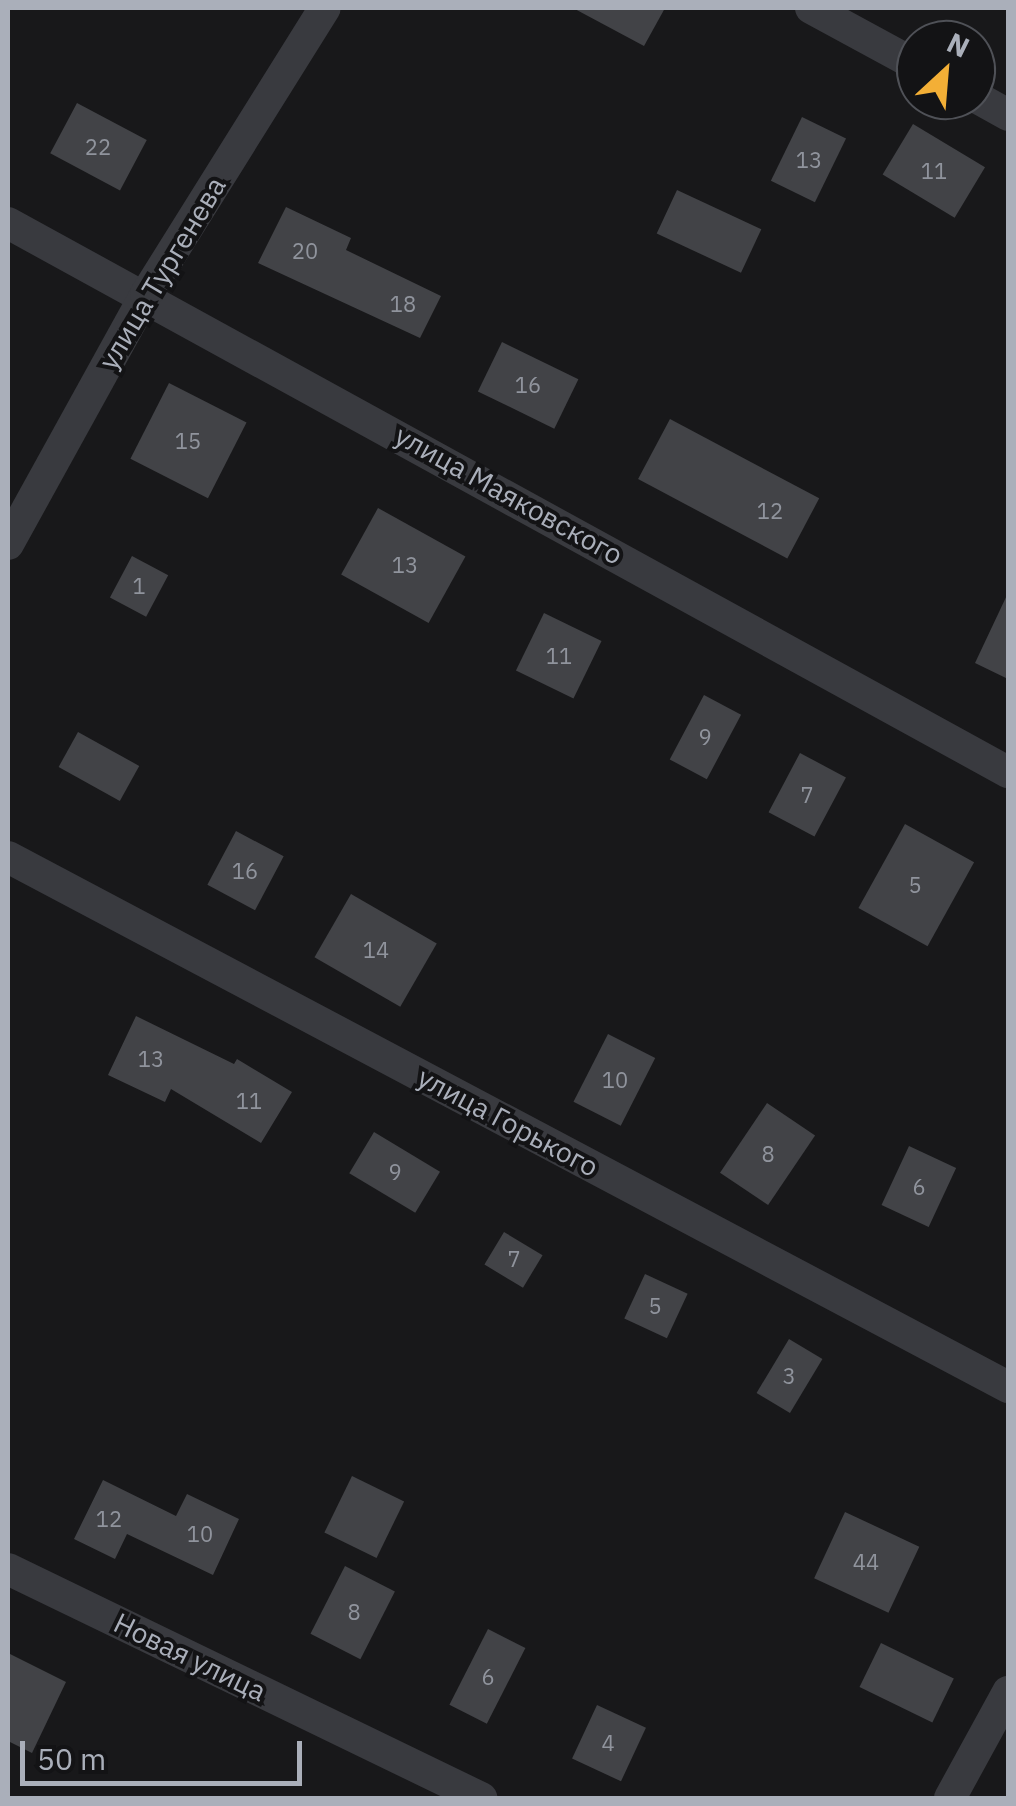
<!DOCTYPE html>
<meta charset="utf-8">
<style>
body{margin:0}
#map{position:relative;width:1016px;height:1806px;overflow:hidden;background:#18181a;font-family:"IBM Plex Sans",sans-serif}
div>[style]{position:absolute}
.building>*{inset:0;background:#424347;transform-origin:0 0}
.minor>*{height:32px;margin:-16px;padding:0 16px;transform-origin:16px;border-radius:16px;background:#393a3f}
span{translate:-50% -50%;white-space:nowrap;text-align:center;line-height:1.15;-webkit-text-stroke:8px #131315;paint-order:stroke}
.number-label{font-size:22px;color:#90949d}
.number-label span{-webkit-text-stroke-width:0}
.street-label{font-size:28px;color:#aaafba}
.frame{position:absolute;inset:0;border:10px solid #aaafba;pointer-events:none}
.north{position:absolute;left:896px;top:20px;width:100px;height:100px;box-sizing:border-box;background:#131315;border:2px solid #4f5157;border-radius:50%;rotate:26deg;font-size:28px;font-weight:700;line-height:40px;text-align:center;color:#aaafba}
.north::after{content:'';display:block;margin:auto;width:35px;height:45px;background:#f3af36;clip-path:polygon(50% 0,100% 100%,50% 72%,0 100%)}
.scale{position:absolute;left:20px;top:1741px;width:282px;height:45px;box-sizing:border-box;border:5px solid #aaafba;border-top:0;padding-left:12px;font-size:30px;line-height:35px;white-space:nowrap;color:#aaafba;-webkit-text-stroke:8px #131315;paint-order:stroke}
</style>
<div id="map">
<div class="building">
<div style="clip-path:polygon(573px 8px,665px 8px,644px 46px)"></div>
<div style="left:77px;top:103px;width:79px;height:57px;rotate:28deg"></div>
<div style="left:802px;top:117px;width:49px;height:71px;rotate:26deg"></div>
<div style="left:913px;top:124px;width:84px;height:59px;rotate:31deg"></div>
<div style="left:677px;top:190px;width:93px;height:48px;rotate:25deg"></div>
<div style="clip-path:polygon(286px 207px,351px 238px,346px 250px,441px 296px,420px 338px,258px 263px)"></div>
<div style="left:502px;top:342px;width:85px;height:55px;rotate:26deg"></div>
<div style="left:169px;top:383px;width:87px;height:85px;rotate:27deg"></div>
<div style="left:670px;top:419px;width:169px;height:68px;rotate:28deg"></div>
<div style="left:378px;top:508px;width:100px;height:76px;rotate:29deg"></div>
<div style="left:132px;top:556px;width:41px;height:47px;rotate:28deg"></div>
<div style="clip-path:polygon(1008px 593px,1008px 679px,975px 663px)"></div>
<div style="left:544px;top:613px;width:64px;height:64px;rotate:26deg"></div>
<div style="left:704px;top:695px;width:42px;height:73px;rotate:28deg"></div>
<div style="left:78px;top:732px;width:70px;height:40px;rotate:29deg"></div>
<div style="left:800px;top:753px;width:52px;height:67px;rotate:28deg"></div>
<div style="left:905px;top:824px;width:79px;height:96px;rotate:29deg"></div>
<div style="left:236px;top:831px;width:54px;height:61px;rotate:28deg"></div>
<div style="left:351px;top:894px;width:99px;height:73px;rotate:30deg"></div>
<div style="clip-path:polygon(136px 1016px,234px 1064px,237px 1059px,292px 1092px,261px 1143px,171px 1089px,165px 1102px,108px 1075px)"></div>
<div style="left:608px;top:1034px;width:53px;height:76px;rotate:27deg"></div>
<div style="left:767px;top:1103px;width:58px;height:84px;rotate:34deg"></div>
<div style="left:374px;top:1132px;width:77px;height:48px;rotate:31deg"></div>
<div style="left:909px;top:1146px;width:52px;height:65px;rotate:25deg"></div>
<div style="left:504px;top:1232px;width:45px;height:38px;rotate:31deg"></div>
<div style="left:645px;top:1274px;width:47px;height:49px;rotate:25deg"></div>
<div style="left:789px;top:1339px;width:39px;height:63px;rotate:31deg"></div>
<div style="left:352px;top:1476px;width:58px;height:63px;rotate:26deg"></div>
<div style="clip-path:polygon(103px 1480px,176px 1516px,187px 1494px,239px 1519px,213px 1575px,127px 1534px,115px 1559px,74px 1539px)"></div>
<div style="left:845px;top:1512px;width:82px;height:73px;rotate:25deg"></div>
<div style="left:345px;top:1566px;width:56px;height:76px;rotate:27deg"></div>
<div style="left:488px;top:1629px;width:42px;height:85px;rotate:27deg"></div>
<div style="left:881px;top:1643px;width:81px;height:49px;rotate:26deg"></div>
<div style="clip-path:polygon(8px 1653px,66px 1682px,32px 1753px,8px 1741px)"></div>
<div style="left:597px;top:1705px;width:54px;height:59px;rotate:25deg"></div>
</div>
<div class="minor">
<div style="left:811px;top:8px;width:119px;rotate:28.5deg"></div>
<div style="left:976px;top:97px;width:37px;rotate:29deg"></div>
<div style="left:8px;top:223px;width:1141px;rotate:28.77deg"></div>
<div style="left:8px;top:544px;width:286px;rotate:-61.1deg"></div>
<div style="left:146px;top:294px;width:337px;rotate:-58deg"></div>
<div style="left:8px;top:857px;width:1132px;rotate:27.92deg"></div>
<div style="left:8px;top:1569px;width:526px;rotate:25.83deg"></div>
<div style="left:950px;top:1798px;width:121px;rotate:-61.3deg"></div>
</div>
<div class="number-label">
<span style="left:98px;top:147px">22</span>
<span style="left:809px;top:160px">13</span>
<span style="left:934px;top:171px">11</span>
<span style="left:305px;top:251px">20</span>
<span style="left:403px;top:304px">18</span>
<span style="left:528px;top:385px">16</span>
<span style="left:188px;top:441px">15</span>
<span style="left:770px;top:511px">12</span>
<span style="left:405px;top:565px">13</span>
<span style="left:139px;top:586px">1</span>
<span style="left:559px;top:656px">11</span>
<span style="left:705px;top:737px">9</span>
<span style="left:807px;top:795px">7</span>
<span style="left:245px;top:871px">16</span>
<span style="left:915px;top:885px">5</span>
<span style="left:376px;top:950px">14</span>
<span style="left:151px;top:1059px">13</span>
<span style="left:615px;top:1080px">10</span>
<span style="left:249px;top:1101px">11</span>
<span style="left:768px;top:1154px">8</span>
<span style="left:395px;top:1172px">9</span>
<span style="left:919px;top:1187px">6</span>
<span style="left:514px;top:1259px">7</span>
<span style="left:655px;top:1306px">5</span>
<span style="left:789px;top:1376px">3</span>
<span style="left:109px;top:1519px">12</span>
<span style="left:200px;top:1534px">10</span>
<span style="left:866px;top:1562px">44</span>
<span style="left:354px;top:1612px">8</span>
<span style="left:488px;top:1677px">6</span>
<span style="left:608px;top:1743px">4</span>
</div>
<div class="street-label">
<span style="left:162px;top:273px;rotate:-59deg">улица Тургенева</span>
<span style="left:509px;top:495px;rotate:29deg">улица Маяковского</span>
<span style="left:508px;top:1122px;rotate:28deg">улица Горького</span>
<span style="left:190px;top:1657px;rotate:26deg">Новая улица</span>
</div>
<div class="frame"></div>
<div class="north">N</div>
<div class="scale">50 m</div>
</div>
